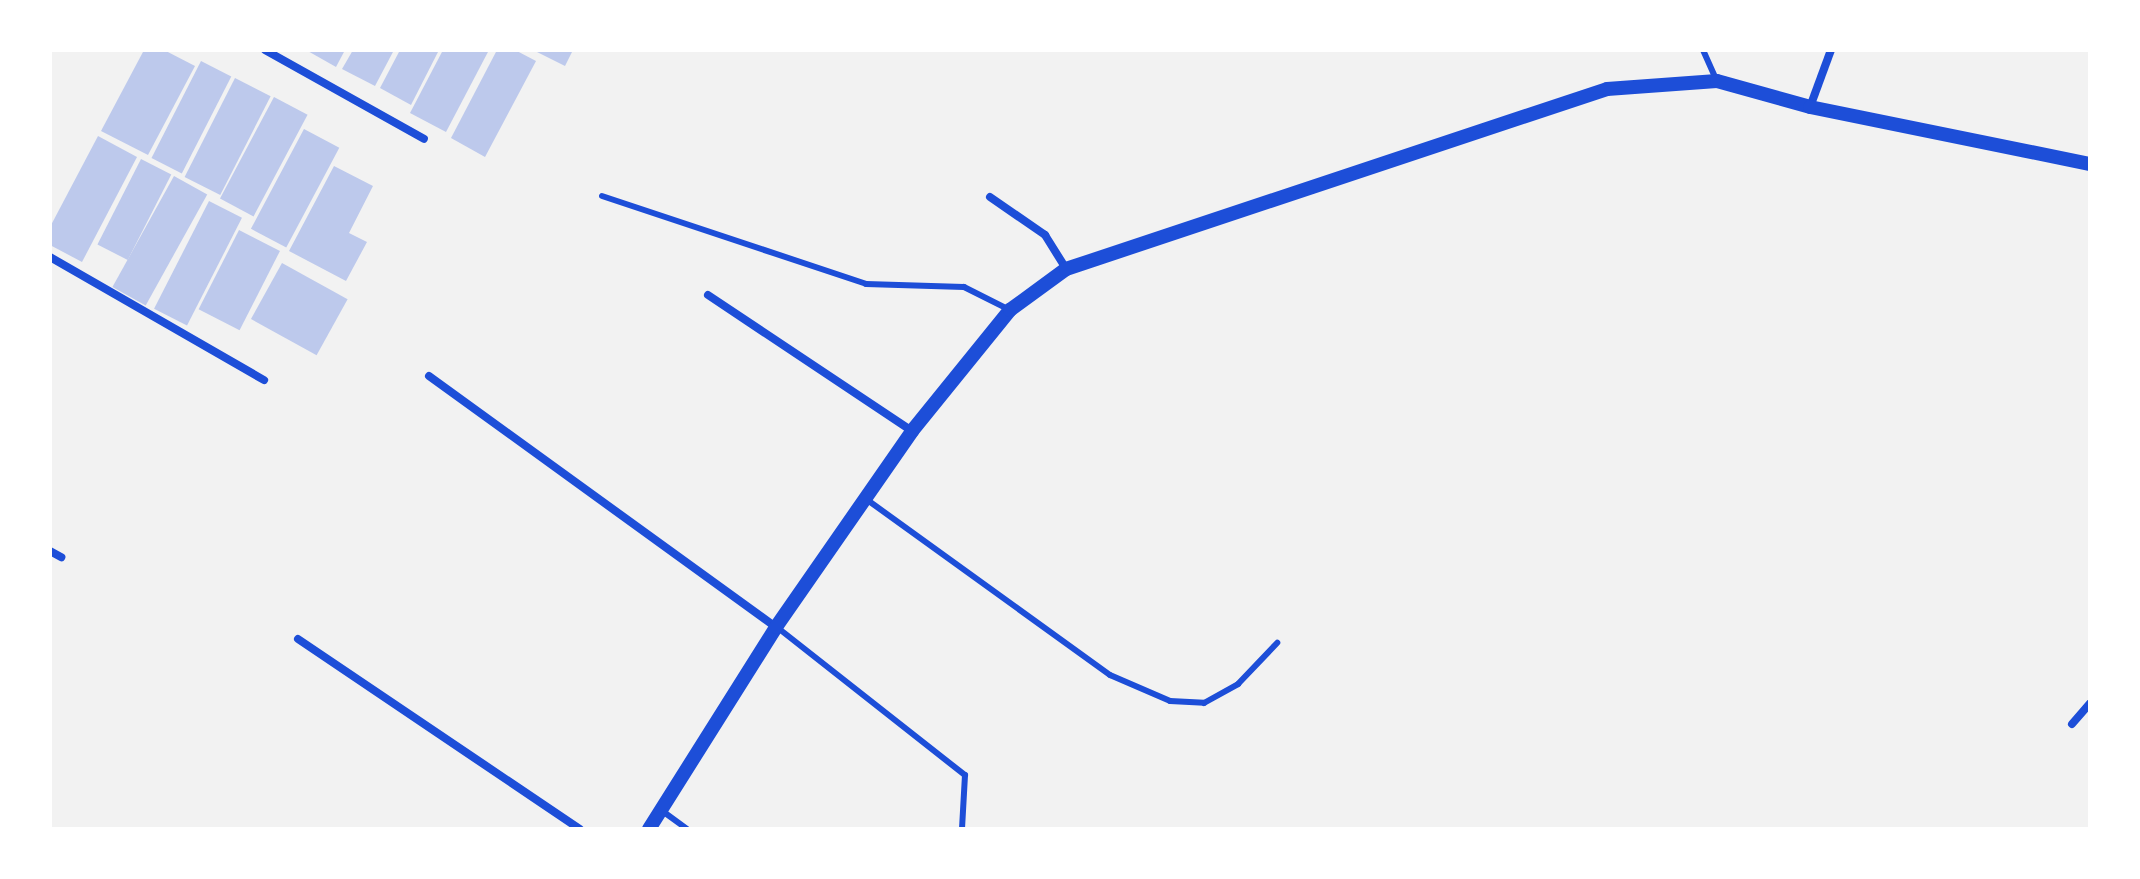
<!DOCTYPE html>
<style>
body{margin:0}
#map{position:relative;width:2140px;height:879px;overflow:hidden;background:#f2f2f2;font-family:"Fira Sans Condensed",sans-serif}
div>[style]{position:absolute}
.building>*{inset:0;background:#bdc9ec;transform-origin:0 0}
.service>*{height:6px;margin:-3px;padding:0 3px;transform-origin:3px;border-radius:3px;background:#1d4ed8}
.minor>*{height:8px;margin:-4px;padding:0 4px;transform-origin:4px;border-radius:4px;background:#1d4ed8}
.tertiary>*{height:14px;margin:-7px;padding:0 7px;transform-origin:7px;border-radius:7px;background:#1d4ed8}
span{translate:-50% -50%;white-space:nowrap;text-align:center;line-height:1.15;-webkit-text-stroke:7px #fff;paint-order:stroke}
.frame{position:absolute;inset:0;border:52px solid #fff;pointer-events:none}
</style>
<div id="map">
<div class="building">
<div style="clip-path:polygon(144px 50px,164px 50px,195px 66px,148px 155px,101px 131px)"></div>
<div style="clip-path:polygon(306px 50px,345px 50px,336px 67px)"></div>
<div style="clip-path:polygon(353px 50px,394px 50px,375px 86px,342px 69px)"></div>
<div style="clip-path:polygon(400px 50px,439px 50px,411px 105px,380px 88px)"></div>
<div style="clip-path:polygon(443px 50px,489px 50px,446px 132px,410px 113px)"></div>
<div style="clip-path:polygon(497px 50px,515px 50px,536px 61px,485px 157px,451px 138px)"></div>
<div style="clip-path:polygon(533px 50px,573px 50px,565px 66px)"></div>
<div style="left:201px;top:61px;width:34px;height:109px;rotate:27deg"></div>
<div style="left:235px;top:78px;width:40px;height:111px;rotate:27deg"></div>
<div style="left:274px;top:97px;width:38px;height:115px;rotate:28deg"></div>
<div style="left:304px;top:129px;width:40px;height:113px;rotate:28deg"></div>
<div style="clip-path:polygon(98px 136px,137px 157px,82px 262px,50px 245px,50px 227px)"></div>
<div style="left:141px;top:159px;width:34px;height:96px;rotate:27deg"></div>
<div style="clip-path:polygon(334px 166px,373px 186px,349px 233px,367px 242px,346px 281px,289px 251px)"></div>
<div style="left:174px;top:176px;width:38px;height:127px;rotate:29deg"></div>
<div style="left:209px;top:201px;width:37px;height:121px;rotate:27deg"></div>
<div style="left:239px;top:230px;width:46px;height:89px;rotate:27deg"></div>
<div style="left:282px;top:263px;width:75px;height:64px;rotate:29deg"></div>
</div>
<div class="service">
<div style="left:1703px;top:50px;width:34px;rotate:66deg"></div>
<div style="left:602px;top:196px;width:278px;rotate:18.4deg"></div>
<div style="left:866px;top:284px;width:98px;rotate:1.8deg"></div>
<div style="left:964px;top:287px;width:51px;rotate:26.6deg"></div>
<div style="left:866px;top:499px;width:301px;rotate:35.8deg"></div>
<div style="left:1110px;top:675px;width:65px;rotate:23.4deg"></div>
<div style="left:1170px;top:701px;width:34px;rotate:3deg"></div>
<div style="left:1204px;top:703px;width:39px;rotate:-29deg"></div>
<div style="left:1238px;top:684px;width:57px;rotate:-46.4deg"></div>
<div style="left:778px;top:628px;width:238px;rotate:38.2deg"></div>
<div style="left:965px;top:775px;width:54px;rotate:93.2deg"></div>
<div style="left:661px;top:810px;width:32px;rotate:36deg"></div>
</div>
<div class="minor">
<div style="left:265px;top:50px;width:182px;rotate:29.2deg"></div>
<div style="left:1810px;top:107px;width:61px;rotate:-69.8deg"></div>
<div style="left:990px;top:197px;width:67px;rotate:34.6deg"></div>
<div style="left:1045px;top:235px;width:40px;rotate:58deg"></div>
<div style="left:50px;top:257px;width:247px;rotate:29.9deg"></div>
<div style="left:708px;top:295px;width:245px;rotate:33.7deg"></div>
<div style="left:429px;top:376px;width:428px;rotate:35.9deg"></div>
<div style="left:50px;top:551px;width:13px;rotate:29deg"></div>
<div style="left:298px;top:639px;width:340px;rotate:34deg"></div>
<div style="left:2072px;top:724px;width:28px;rotate:-49deg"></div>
</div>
<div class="tertiary">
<div style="left:649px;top:829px;width:239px;rotate:-57.8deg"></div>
<div style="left:776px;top:627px;width:239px;rotate:-55.2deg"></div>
<div style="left:912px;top:431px;width:156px;rotate:-51deg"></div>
<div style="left:1010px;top:310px;width:69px;rotate:-36.2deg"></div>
<div style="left:1066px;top:269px;width:570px;rotate:-18.4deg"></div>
<div style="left:1607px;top:89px;width:110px;rotate:-4.2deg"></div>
<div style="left:1717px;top:81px;width:97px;rotate:15.6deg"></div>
<div style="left:1810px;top:107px;width:286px;rotate:11.5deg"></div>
</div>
<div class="frame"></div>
</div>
